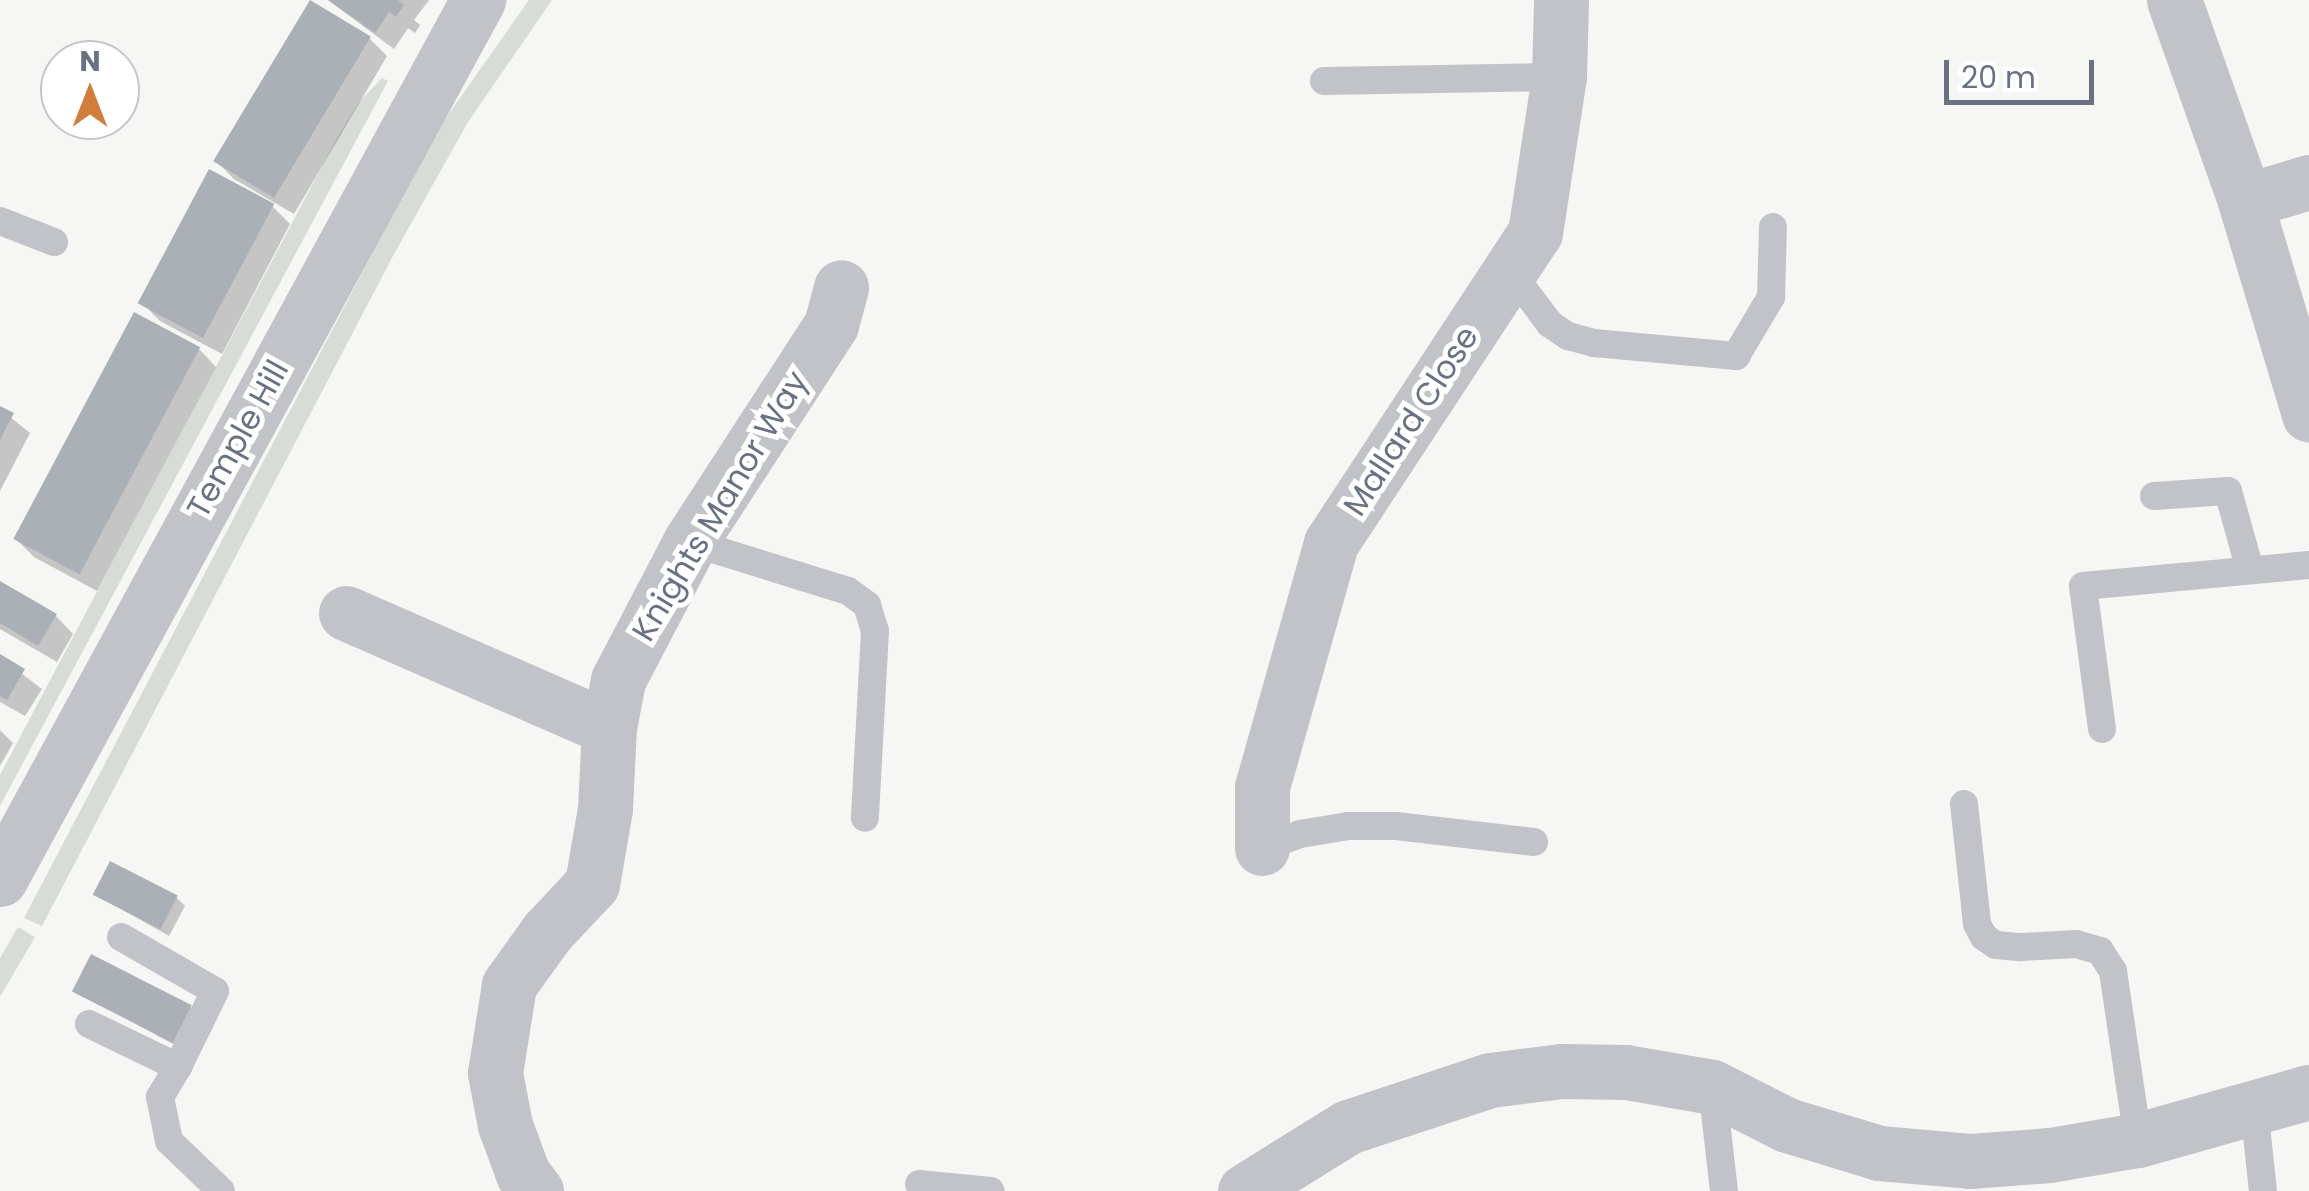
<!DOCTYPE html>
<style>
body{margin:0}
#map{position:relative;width:2309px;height:1191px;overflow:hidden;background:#f6f7f5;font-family:Poppins,sans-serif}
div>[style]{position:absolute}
.green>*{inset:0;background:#d7ddd6}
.shadow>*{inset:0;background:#0003}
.building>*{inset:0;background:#abafb6;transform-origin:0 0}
.service>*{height:28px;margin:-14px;padding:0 14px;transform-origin:14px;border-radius:14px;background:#c1c3c8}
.minor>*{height:55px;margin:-27.5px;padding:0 27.5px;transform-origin:27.5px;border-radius:27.5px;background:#c1c3c8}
.tertiary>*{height:55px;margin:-27.5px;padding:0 27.5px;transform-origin:27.5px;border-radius:27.5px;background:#c1c3c8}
span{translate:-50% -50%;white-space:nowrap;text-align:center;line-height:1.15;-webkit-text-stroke:10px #fff;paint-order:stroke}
.street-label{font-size:32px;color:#697282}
.north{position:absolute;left:40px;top:40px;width:100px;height:100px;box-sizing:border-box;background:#fff;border:2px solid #c3c7cd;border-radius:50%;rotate:0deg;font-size:28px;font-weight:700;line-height:40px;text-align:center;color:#697282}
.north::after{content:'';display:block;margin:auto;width:35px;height:45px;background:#d17d3b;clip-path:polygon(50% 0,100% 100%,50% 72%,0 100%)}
.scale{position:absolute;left:1944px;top:60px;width:150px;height:45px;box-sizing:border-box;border:5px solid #697282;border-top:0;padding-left:12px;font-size:30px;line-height:35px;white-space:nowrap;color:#697282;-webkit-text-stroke:8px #fff;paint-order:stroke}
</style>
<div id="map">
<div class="green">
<div style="clip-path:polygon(529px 0,552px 0,468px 122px,393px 256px,42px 926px,24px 918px,436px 132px)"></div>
<div style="clip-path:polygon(382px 78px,388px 81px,0 806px,0 775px,337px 138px,359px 102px)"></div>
<div style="clip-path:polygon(18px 927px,35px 937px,0 997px,0 958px)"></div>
</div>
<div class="shadow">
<div style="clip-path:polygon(328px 0,429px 0,414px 20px,420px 25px,415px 33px,408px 28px,394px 49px)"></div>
<div style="clip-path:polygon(369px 38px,387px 56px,294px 214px,234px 179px,216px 161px)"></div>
<div style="clip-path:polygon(271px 205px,290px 224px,222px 354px,160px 321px,142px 303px)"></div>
<div style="clip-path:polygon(199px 349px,216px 367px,97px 591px,34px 557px,16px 539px)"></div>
<div style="clip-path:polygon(0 409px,30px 433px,0 491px)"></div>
<div style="clip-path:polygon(0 584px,56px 616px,73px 634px,57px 662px,0 629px)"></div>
<div style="clip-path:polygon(0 657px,42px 689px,25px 716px,0 702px)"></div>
<div style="clip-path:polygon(0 730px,13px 743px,0 766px)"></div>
<div style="clip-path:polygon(96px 895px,176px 897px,185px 906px,169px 936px)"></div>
<div style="clip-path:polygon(75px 991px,190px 1007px,199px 1015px,182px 1049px)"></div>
</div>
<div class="building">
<div style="left:310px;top:0;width:71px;height:188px;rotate:31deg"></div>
<div style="clip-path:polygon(328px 0,398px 0,404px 5px,396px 17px,389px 12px,375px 33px)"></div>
<div style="left:209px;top:169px;width:74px;height:152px;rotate:28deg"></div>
<div style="left:134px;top:312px;width:75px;height:257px;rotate:28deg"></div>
<div style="clip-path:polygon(0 406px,14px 413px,0 440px)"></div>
<div style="clip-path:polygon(0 581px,57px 614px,38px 646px,0 623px)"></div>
<div style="clip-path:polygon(0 654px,25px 669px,7px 700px,0 696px)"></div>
<div style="left:110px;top:861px;width:76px;height:38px;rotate:27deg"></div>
<div style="left:91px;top:954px;width:113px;height:42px;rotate:27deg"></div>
</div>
<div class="service">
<div style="left:1324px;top:81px;width:235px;rotate:-1deg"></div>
<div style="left:0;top:221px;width:58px;rotate:21.3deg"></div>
<div style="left:1510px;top:271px;width:66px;rotate:53deg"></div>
<div style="left:1550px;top:324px;width:22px;rotate:34deg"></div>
<div style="left:1568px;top:336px;width:27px;rotate:15deg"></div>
<div style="left:1594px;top:343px;width:143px;rotate:5.2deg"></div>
<div style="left:1736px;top:356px;width:69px;rotate:-59.3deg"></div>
<div style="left:1771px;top:297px;width:70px;rotate:-88.4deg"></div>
<div style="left:2154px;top:496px;width:74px;rotate:-3.9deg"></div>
<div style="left:2228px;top:491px;width:82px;rotate:74.4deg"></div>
<div style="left:690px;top:542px;width:165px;rotate:17.2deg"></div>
<div style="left:848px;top:591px;width:24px;rotate:36deg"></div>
<div style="left:867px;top:605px;width:27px;rotate:73deg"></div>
<div style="left:875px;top:631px;width:187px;rotate:93.1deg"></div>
<div style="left:2102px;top:729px;width:144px;rotate:-97.6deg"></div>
<div style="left:2083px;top:586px;width:227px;rotate:-5.3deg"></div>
<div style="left:1964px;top:804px;width:121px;rotate:83.8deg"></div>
<div style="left:1977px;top:924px;width:15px;rotate:62deg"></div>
<div style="left:1984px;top:937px;width:14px;rotate:34deg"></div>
<div style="left:1996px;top:945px;width:25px;rotate:5deg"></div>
<div style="left:2021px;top:947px;width:55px;rotate:-3.1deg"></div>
<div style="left:2076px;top:944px;width:25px;rotate:16deg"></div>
<div style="left:2100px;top:951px;width:24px;rotate:57deg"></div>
<div style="left:2113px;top:971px;width:171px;rotate:81.6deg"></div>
<div style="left:1262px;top:848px;width:40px;rotate:-20.2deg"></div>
<div style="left:1300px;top:834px;width:50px;rotate:-9.3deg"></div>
<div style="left:1349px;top:826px;width:47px"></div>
<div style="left:1396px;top:826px;width:139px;rotate:6.6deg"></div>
<div style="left:121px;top:937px;width:108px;rotate:29.9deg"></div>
<div style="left:215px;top:991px;width:85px;rotate:116deg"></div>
<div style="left:89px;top:1024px;width:99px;rotate:25.8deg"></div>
<div style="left:178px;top:1067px;width:35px;rotate:121deg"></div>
<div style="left:160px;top:1097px;width:45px;rotate:78.4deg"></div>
<div style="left:169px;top:1141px;width:72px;rotate:43.9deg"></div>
<div style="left:1712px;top:1087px;width:105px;rotate:83.4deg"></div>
<div style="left:2254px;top:1107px;width:84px;rotate:83.9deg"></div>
<div style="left:919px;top:1184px;width:72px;rotate:5.6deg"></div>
</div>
<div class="minor">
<div style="left:2174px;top:0;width:213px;rotate:70.5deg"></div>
<div style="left:2245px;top:201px;width:223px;rotate:73.3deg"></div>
<div style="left:2245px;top:201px;width:67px;rotate:-16.5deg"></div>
<div style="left:346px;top:613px;width:287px;rotate:23.6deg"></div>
<div style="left:1262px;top:848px;width:61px;rotate:-90deg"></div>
<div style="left:1262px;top:787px;width:254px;rotate:-74.2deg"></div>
<div style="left:1331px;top:543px;width:371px;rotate:-56.7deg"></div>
<div style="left:1535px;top:233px;width:158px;rotate:-81.3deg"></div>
<div style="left:1559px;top:77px;width:77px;rotate:-88.5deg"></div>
<div style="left:536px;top:1191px;width:21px;rotate:-127deg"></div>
<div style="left:523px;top:1174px;width:52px;rotate:-110.2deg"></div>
<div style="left:505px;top:1125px;width:53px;rotate:-100.9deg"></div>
<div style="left:495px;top:1073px;width:89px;rotate:-81deg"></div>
<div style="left:509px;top:985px;width:65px;rotate:-54.4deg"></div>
<div style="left:547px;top:932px;width:66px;rotate:-46.8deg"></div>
<div style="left:592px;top:884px;width:76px;rotate:-80.2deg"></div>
<div style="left:605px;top:809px;width:81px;rotate:-87.2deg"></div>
<div style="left:609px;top:728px;width:49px;rotate:-79.4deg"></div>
<div style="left:618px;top:680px;width:156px;rotate:-62.4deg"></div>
<div style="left:690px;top:542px;width:259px;rotate:-57deg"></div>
<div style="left:831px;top:325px;width:39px;rotate:-75deg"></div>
<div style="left:1245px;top:1191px;width:121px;rotate:-31.9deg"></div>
<div style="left:1348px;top:1127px;width:150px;rotate:-18.3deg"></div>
<div style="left:1490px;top:1080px;width:72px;rotate:-7.2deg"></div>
<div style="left:1561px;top:1071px;width:65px;rotate:0.9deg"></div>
<div style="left:1626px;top:1072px;width:87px;rotate:9.9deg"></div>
<div style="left:1712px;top:1087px;width:84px;rotate:26.9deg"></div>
<div style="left:1787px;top:1125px;width:96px;rotate:16.9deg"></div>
<div style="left:1879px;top:1153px;width:91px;rotate:5deg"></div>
<div style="left:1970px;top:1161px;width:80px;rotate:-4.3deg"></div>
<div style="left:2050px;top:1155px;width:89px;rotate:-9.7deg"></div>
<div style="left:2138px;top:1140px;width:178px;rotate:-15.7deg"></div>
</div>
<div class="tertiary">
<div style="left:0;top:879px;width:1001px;rotate:-61.46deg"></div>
</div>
<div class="street-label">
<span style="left:1411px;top:421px;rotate:-57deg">Mallard Close</span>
<span style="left:238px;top:439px;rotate:-61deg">Temple Hill</span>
<span style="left:720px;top:506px;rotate:-59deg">Knights Manor Way</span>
</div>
<div class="north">N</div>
<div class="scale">20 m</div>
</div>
